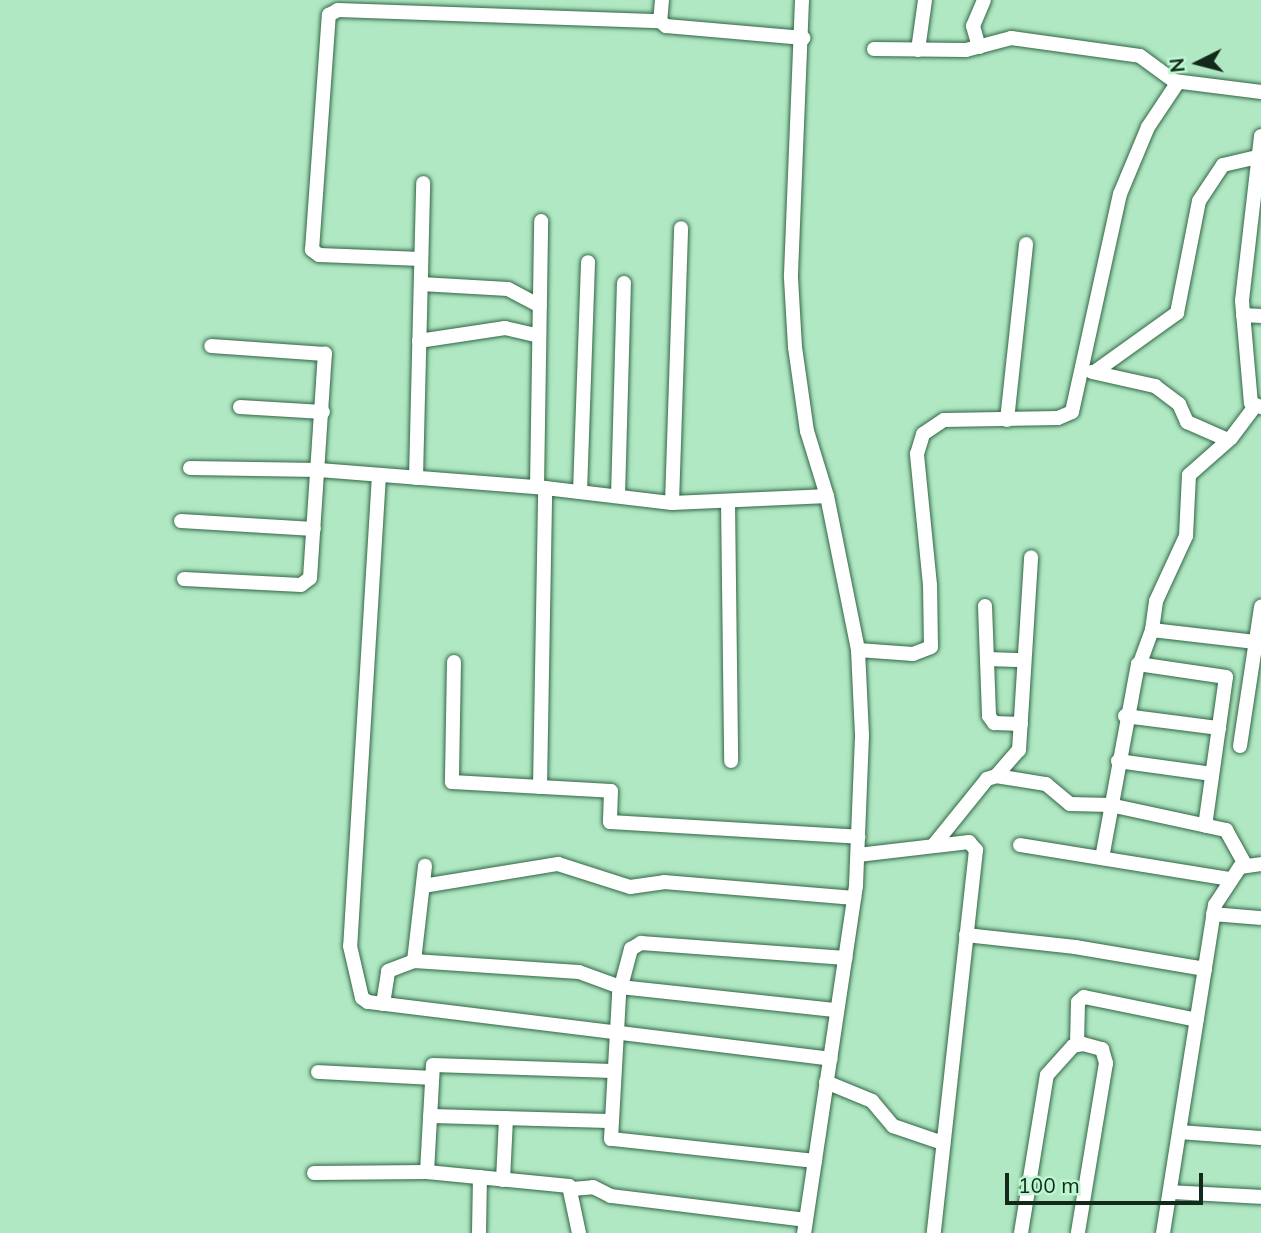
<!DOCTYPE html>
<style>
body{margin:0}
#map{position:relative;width:1261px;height:1233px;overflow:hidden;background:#b0e8c3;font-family:Mulish,sans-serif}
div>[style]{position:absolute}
.roads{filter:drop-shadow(0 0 2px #326647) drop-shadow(0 0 2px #326647)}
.minor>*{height:14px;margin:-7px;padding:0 7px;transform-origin:7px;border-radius:7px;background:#fff}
span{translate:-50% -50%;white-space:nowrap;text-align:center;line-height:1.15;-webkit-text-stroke:6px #bcf5d0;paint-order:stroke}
.north{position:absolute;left:1163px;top:28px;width:70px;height:70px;-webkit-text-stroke:5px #bcf5d0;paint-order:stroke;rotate:264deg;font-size:19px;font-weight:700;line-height:28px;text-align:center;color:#13291c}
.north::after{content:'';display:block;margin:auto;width:24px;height:32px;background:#13291c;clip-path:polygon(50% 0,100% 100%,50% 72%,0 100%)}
.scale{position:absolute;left:1005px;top:1173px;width:198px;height:32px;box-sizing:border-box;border:4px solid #13291c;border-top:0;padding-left:9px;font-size:21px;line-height:24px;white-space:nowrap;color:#13291c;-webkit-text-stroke:5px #bcf5d0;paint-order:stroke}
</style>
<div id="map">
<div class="roads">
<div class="minor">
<div style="left:662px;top:0;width:21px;rotate:95deg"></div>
<div style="left:660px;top:21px;width:8px;rotate:40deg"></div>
<div style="left:666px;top:26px;width:138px;rotate:5deg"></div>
<div style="left:802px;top:0;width:278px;rotate:92.3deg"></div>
<div style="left:791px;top:278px;width:69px;rotate:86.7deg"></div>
<div style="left:795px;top:347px;width:85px;rotate:81.9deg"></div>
<div style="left:807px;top:431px;width:68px;rotate:72.9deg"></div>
<div style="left:827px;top:496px;width:157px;rotate:78.6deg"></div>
<div style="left:858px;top:650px;width:86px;rotate:87.3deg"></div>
<div style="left:862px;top:736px;width:150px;rotate:92.3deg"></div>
<div style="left:856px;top:886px;width:351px;rotate:98.5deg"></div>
<div style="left:979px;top:47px;width:22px;rotate:-106deg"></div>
<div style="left:973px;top:26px;width:28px;rotate:-67deg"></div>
<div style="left:874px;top:49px;width:92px;rotate:0.6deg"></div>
<div style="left:966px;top:50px;width:47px;rotate:-14.9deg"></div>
<div style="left:1011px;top:38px;width:130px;rotate:7.9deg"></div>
<div style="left:1140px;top:56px;width:42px;rotate:36.3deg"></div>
<div style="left:1174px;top:81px;width:88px;rotate:7.2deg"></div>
<div style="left:918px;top:50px;width:50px;rotate:-82deg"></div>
<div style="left:1261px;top:136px;width:166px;rotate:96.6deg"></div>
<div style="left:1242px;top:301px;width:102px;rotate:85deg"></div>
<div style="left:1251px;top:403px;width:11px;rotate:22deg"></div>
<div style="left:421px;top:259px;width:102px;rotate:-177.8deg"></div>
<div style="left:319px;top:255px;width:9px;rotate:-144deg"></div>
<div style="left:312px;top:250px;width:236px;rotate:-85.9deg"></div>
<div style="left:329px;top:15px;width:10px;rotate:-29deg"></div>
<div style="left:338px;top:10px;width:322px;rotate:2deg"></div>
<div style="left:421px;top:284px;width:87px;rotate:3.3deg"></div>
<div style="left:508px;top:289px;width:36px;rotate:28deg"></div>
<div style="left:1243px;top:315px;width:18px;rotate:3deg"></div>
<div style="left:419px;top:341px;width:87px;rotate:-8.6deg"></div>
<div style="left:505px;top:328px;width:35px;rotate:13deg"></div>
<div style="left:1096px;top:371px;width:100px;rotate:-35.6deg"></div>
<div style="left:1177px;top:313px;width:114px;rotate:-78.9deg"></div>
<div style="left:1199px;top:201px;width:43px;rotate:-56.3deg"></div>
<div style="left:1223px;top:165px;width:37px;rotate:-13deg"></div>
<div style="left:1092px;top:372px;width:65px;rotate:12.5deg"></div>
<div style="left:1155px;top:386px;width:30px;rotate:37deg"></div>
<div style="left:1179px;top:404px;width:20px;rotate:66deg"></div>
<div style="left:1187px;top:422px;width:45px;rotate:23.7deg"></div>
<div style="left:240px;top:407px;width:83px;rotate:3.4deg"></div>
<div style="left:1007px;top:420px;width:177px;rotate:-83.8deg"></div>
<div style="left:190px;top:468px;width:129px;rotate:0.9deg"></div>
<div style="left:319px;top:470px;width:219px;rotate:4.5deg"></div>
<div style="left:537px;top:487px;width:136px;rotate:6.8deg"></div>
<div style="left:672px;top:503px;width:155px;rotate:-2.6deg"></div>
<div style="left:379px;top:475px;width:472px;rotate:93.5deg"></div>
<div style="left:350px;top:946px;width:53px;rotate:77deg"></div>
<div style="left:362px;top:998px;width:7px;rotate:34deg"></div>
<div style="left:368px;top:1002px;width:466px;rotate:7deg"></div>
<div style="left:416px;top:478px;width:295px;rotate:-88.6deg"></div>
<div style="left:537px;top:487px;width:266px;rotate:-89.1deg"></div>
<div style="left:580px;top:492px;width:230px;rotate:-88deg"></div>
<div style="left:618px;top:496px;width:213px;rotate:-88.4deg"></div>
<div style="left:728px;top:501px;width:260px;rotate:89.3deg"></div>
<div style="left:672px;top:503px;width:275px;rotate:-88.1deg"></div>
<div style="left:181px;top:521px;width:133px;rotate:3.4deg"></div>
<div style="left:184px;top:579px;width:117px;rotate:2.9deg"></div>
<div style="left:301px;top:585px;width:11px;rotate:-38deg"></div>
<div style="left:310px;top:578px;width:225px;rotate:-86.2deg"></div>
<div style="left:325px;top:354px;width:114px;rotate:-176deg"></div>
<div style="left:985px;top:606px;width:110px;rotate:87.9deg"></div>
<div style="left:989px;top:716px;width:9px;rotate:54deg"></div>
<div style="left:994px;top:723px;width:27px;rotate:2deg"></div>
<div style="left:1152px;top:630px;width:29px;rotate:-82deg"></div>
<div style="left:1156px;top:601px;width:72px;rotate:-65.2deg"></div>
<div style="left:1186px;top:536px;width:61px;rotate:-87.2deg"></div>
<div style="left:1189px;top:475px;width:56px;rotate:-41.4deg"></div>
<div style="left:1231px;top:438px;width:39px;rotate:-53deg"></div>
<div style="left:858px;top:650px;width:55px;rotate:4.2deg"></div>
<div style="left:913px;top:654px;width:19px;rotate:-21deg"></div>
<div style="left:931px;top:647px;width:62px;rotate:-90.9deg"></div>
<div style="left:930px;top:585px;width:132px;rotate:-95.7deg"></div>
<div style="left:917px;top:454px;width:21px;rotate:-73deg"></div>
<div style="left:923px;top:434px;width:25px;rotate:-34deg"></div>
<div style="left:944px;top:420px;width:114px;rotate:-1deg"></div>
<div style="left:1058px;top:418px;width:15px;rotate:-23deg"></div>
<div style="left:1072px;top:412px;width:223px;rotate:-77.6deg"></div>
<div style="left:1120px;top:194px;width:73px;rotate:-67.3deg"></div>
<div style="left:1148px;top:127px;width:54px;rotate:-56.3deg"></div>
<div style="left:987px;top:659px;width:37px;rotate:2deg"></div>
<div style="left:454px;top:662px;width:120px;rotate:91deg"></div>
<div style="left:452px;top:782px;width:159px;rotate:3.2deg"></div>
<div style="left:611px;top:791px;width:31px;rotate:92deg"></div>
<div style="left:610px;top:822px;width:249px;rotate:3.4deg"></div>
<div style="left:1140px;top:663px;width:35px;rotate:-70deg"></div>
<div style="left:1152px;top:630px;width:104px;rotate:6.6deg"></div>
<div style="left:1125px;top:716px;width:95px;rotate:7.3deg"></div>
<div style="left:1240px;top:746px;width:141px;rotate:-81.4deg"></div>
<div style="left:1118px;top:761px;width:95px;rotate:7.9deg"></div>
<div style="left:996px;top:776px;width:35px;rotate:-49deg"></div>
<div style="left:1019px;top:750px;width:193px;rotate:-86.4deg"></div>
<div style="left:540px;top:787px;width:299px;rotate:-89deg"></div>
<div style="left:1020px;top:845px;width:214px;rotate:9.2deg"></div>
<div style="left:933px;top:846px;width:86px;rotate:-51.1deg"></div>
<div style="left:987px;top:779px;width:9px;rotate:-18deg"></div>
<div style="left:996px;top:776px;width:51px;rotate:9.1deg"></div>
<div style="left:1046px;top:784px;width:31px;rotate:40deg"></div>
<div style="left:1070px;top:804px;width:40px;rotate:1.4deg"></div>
<div style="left:1110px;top:805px;width:119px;rotate:12.2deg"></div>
<div style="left:1226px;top:830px;width:38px;rotate:61deg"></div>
<div style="left:858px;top:855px;width:112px;rotate:-6.7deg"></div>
<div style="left:969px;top:842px;width:11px;rotate:49deg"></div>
<div style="left:976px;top:850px;width:385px;rotate:96.3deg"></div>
<div style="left:1102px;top:858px;width:197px;rotate:-79.5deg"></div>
<div style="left:1138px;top:664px;width:89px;rotate:8.4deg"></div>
<div style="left:1226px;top:677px;width:150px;rotate:98deg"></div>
<div style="left:423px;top:886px;width:137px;rotate:-9.3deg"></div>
<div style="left:558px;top:864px;width:76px;rotate:17.7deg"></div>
<div style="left:630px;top:887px;width:34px;rotate:-8deg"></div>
<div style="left:664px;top:882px;width:191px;rotate:4.8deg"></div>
<div style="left:1213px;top:914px;width:48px;rotate:4.8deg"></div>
<div style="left:966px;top:935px;width:110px;rotate:6.3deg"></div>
<div style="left:1075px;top:947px;width:132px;rotate:9.6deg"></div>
<div style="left:414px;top:961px;width:165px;rotate:3.8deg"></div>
<div style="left:579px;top:972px;width:44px;rotate:20.1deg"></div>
<div style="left:620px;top:987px;width:218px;rotate:6.1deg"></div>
<div style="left:383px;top:1004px;width:33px;rotate:-81deg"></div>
<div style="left:388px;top:971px;width:28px;rotate:-21deg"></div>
<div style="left:414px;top:961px;width:96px;rotate:-83.4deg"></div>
<div style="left:1077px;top:1044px;width:42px;rotate:-88.6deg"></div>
<div style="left:1078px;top:1002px;width:8px;rotate:-40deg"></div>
<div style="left:1084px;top:997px;width:115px;rotate:11.5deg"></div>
<div style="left:318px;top:1072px;width:113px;rotate:3deg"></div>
<div style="left:826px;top:1082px;width:50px;rotate:22.4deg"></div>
<div style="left:872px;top:1101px;width:33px;rotate:50deg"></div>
<div style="left:893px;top:1126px;width:53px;rotate:18.8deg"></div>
<div style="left:430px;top:1116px;width:180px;rotate:1.6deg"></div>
<div style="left:1179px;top:1132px;width:82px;rotate:4.2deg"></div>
<div style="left:815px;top:1161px;width:205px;rotate:-173.8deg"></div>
<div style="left:611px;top:1139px;width:145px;rotate:-86.8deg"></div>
<div style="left:619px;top:994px;width:47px;rotate:-75.1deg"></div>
<div style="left:631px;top:949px;width:12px;rotate:-31deg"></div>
<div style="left:641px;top:943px;width:205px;rotate:4.2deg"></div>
<div style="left:427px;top:1172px;width:107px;rotate:-86.8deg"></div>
<div style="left:433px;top:1065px;width:180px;rotate:1.9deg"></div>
<div style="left:314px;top:1173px;width:113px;rotate:-0.5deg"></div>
<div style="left:427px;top:1172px;width:143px;rotate:5.6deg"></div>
<div style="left:569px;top:1186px;width:48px;rotate:78deg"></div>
<div style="left:503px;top:1180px;width:62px;rotate:-87.2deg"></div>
<div style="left:572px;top:1189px;width:21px;rotate:-5deg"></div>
<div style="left:593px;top:1187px;width:20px;rotate:27deg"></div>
<div style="left:611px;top:1196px;width:196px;rotate:7deg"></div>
<div style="left:1170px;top:1192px;width:91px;rotate:3.1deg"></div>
<div style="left:479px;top:1233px;width:56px;rotate:-89deg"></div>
<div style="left:1021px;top:1233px;width:160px;rotate:-80.7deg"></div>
<div style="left:1047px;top:1075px;width:39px;rotate:-48deg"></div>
<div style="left:1073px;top:1046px;width:10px;rotate:-11deg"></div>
<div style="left:1083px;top:1044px;width:20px;rotate:15deg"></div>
<div style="left:1102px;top:1049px;width:15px;rotate:74deg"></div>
<div style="left:1106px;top:1063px;width:172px;rotate:99.4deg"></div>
<div style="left:1163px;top:1233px;width:332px;rotate:-81deg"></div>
<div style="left:1215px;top:905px;width:45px;rotate:-56.7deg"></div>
<div style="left:1240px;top:867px;width:21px;rotate:-8deg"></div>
</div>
</div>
<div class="north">N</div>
<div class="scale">100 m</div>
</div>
